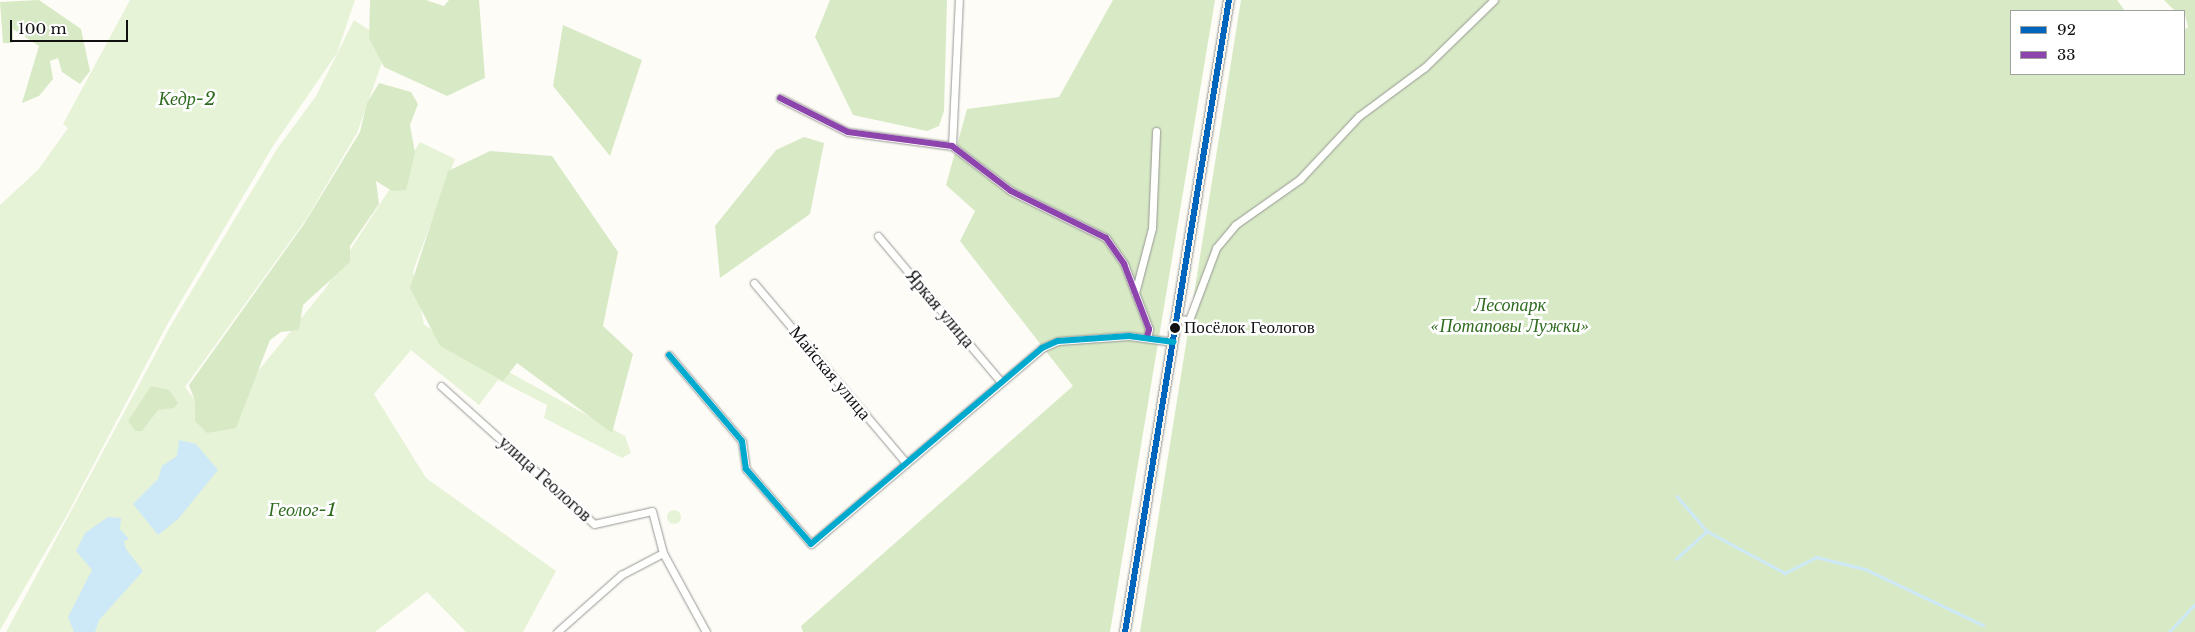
<!DOCTYPE html>
<meta charset="utf-8">
<style>
body{margin:0}
#map{position:relative;width:2195px;height:632px;overflow:hidden;background:#fdfcf7;font-family:"Libre Baskerville",serif}
div>[style]{position:absolute}
.green>*{inset:0;background:#e7f3d7}
.round{border-radius:50%}
.forest>*{inset:0;background:#d8eac5}
.water>*{inset:0;background:#cde8f7}
.stream>*{height:2.5px;margin:-1.25px;padding:0 1.25px;transform-origin:1.25px;border-radius:1.25px;background:#cde8f7}
.roads{filter:drop-shadow(0 0 1px #979795) drop-shadow(0 0 1px #979795)}
.street>*{height:7px;margin:-3.5px;padding:0 3.5px;transform-origin:3.5px;border-radius:3.5px;background:#fffffe}
.secondary>*{height:10px;margin:-5px;padding:0 5px;transform-origin:5px;border-radius:5px;background:#f6f4eb}
.bus-1>*{height:6px;margin:-3px;padding:0 3px;transform-origin:3px;border-radius:3px;background:#0065bd}
.bus-2>*{height:6px;margin:-3px;padding:0 3px;transform-origin:3px;border-radius:3px;background:#8e44ad}
.bus-3>*{height:6px;margin:-3px;padding:0 3px;transform-origin:3px;border-radius:3px;background:#00a9ce}
.dots>*{width:14px;height:14px;translate:-50% -50%;box-sizing:border-box;border:2px solid #fff;border-radius:50%}
span{translate:-50% -50%;white-space:nowrap;text-align:center;line-height:1.15;-webkit-text-stroke:5px #fff;paint-order:stroke}
.bus-label{font-size:17px;color:#111}
.left{translate:0 -50%;text-align:left}
.park-label{font-size:18px;color:#2f6b1f;font-style:italic}
.street-label{font-size:18px;color:#111}
.legend{position:absolute;left:2010px;top:10px;width:175px;height:65px;box-sizing:border-box;background:#fff;border:1px solid #a0a0a0;margin:0;padding:6px 9px;list-style:none;font-size:15px;color:#111}
.legend li{display:flex;align-items:center;gap:10px;height:25px}
.legend b{width:25px;border:1px solid #a0a0a0}
.scale{position:absolute;left:10px;top:20px;width:118px;height:22px;box-sizing:border-box;border:2px solid #111;border-top:0;padding-left:6px;font-size:15px;line-height:18px;white-space:nowrap;color:#111;-webkit-text-stroke:4px #fff;paint-order:stroke}
</style>
<div id="map">
<div class="green">
<div style="clip-path:polygon(130px 0,355px 0,337px 53px,273px 146px,168px 323px,67px 515px,0 630px,0 205px,38px 170px,68px 128px,63px 124px)"></div>
<div style="clip-path:polygon(354px 20px,389px 43px,357px 133px,307px 218px,185px 387px,214px 425px,325px 289px,420px 142px,455px 159px,413px 271px,424px 325px,625px 436px,631px 453px,622px 458px,544px 418px,547px 405px,498px 380px,479px 405px,411px 350px,374px 394px,426px 478px,556px 571px,523px 632px,466px 632px,427px 592px,375px 632px,6px 632px,171px 325px,277px 149px,316px 96px)"></div>
<div class="round" style="left:667px;top:510px;width:14px;height:14px"></div>
</div>
<div class="forest">
<div style="clip-path:polygon(39px 0,81px 29px,90px 71px,80px 84px,62px 72px,58px 58px,50px 61px,53px 79px,39px 96px,22px 103px,39px 46px,13px 29px,13px 43px,3px 43px,0 2px)"></div>
<div style="clip-path:polygon(370px 0,426px 0,444px 6px,449px 0,479px 0,485px 78px,447px 96px,384px 67px,369px 38px)"></div>
<div style="clip-path:polygon(830px 0,947px 0,944px 111px,939px 126px,927px 131px,853px 115px,815px 37px)"></div>
<div style="clip-path:polygon(1113px 0,1215px 0,1110px 632px,803px 632px,801px 626px,1073px 386px,960px 241px,975px 211px,946px 185px,967px 109px,1059px 97px)"></div>
<div style="clip-path:polygon(1241px 0,2117px 0,2125px 11px,2011px 11px,2011px 74px,2184px 74px,2184px 30px,2188px 27px,2184px 11px,2175px 11px,2164px 0,2195px 0,2195px 632px,1140px 632px)"></div>
<div style="clip-path:polygon(563px 25px,642px 60px,610px 156px,553px 86px)"></div>
<div style="clip-path:polygon(379px 83px,411px 92px,418px 104px,410px 125px,415px 153px,406px 190px,392px 191px,376px 181px,379px 204px,350px 246px,350px 262px,303px 305px,299px 330px,281px 332px,270px 340px,236px 428px,207px 433px,195px 421px,195px 401px,189px 385px,304px 224px,360px 132px,367px 103px)"></div>
<div style="clip-path:polygon(804px 137px,824px 143px,810px 214px,720px 278px,715px 226px,776px 150px)"></div>
<div style="clip-path:polygon(490px 151px,552px 156px,618px 252px,603px 326px,633px 354px,612px 433px,517px 363px,503px 381px,440px 346px,410px 288px,448px 171px)"></div>
<div style="clip-path:polygon(151px 386px,169px 390px,178px 403px,174px 408px,158px 410px,142px 431px,135px 431px,128px 421px)"></div>
</div>
<div class="water">
<div style="clip-path:polygon(179px 440px,196px 444px,218px 470px,179px 518px,158px 535px,133px 504px,158px 479px,162px 466px,177px 456px)"></div>
<div style="clip-path:polygon(108px 517px,121px 518px,120px 529px,129px 539px,124px 541px,126px 549px,143px 571px,99px 620px,95px 632px,74px 632px,68px 617px,92px 570px,76px 551px,85px 533px)"></div>
</div>
<div class="stream">
<div style="left:1677px;top:496px;width:46px;rotate:49.4deg"></div>
<div style="left:1676px;top:559px;width:42px;rotate:-42.1deg"></div>
<div style="left:1707px;top:531px;width:89px;rotate:28.3deg"></div>
<div style="left:1785px;top:573px;width:35px;rotate:-27deg"></div>
<div style="left:1816px;top:557px;width:50px;rotate:13.8deg"></div>
<div style="left:1865px;top:569px;width:131px;rotate:25.4deg"></div>
<div style="left:2169px;top:632px;width:38px;rotate:-47deg"></div>
</div>
<div class="roads">
<div class="street">
<div style="left:780px;top:98px;width:76px;rotate:26.6deg"></div>
<div style="left:848px;top:132px;width:105px;rotate:7.7deg"></div>
<div style="left:952px;top:146px;width:74px;rotate:37.3deg"></div>
<div style="left:1011px;top:191px;width:106px;rotate:26.3deg"></div>
<div style="left:1106px;top:238px;width:32px;rotate:55deg"></div>
<div style="left:1124px;top:264px;width:70px;rotate:69deg"></div>
<div style="left:1149px;top:329px;width:9px;rotate:103deg"></div>
<div style="left:952px;top:146px;width:146px;rotate:-87.3deg"></div>
<div style="left:878px;top:236px;width:191px;rotate:49.9deg"></div>
<div style="left:754px;top:283px;width:236px;rotate:49.8deg"></div>
<div style="left:1135px;top:293px;width:67px;rotate:-75.3deg"></div>
<div style="left:1152px;top:228px;width:97px;rotate:-87.6deg"></div>
<div style="left:1178px;top:319px;width:11px;rotate:5deg"></div>
<div style="left:1189px;top:320px;width:77px;rotate:-69.4deg"></div>
<div style="left:1216px;top:248px;width:30px;rotate:-50deg"></div>
<div style="left:1235px;top:225px;width:80px;rotate:-35.3deg"></div>
<div style="left:1300px;top:179px;width:86px;rotate:-46.9deg"></div>
<div style="left:1359px;top:116px;width:82px;rotate:-36.6deg"></div>
<div style="left:1425px;top:67px;width:96px;rotate:-44.2deg"></div>
<div style="left:669px;top:355px;width:113px;rotate:49.7deg"></div>
<div style="left:742px;top:441px;width:28px;rotate:82deg"></div>
<div style="left:746px;top:469px;width:99px;rotate:49.1deg"></div>
<div style="left:811px;top:544px;width:303px;rotate:-40.3deg"></div>
<div style="left:1042px;top:348px;width:17px;rotate:-24deg"></div>
<div style="left:1058px;top:341px;width:71px;rotate:-4deg"></div>
<div style="left:1129px;top:336px;width:45px;rotate:7.6deg"></div>
<div style="left:441px;top:386px;width:206px;rotate:42deg"></div>
<div style="left:594px;top:524px;width:59px;rotate:-12.6deg"></div>
<div style="left:652px;top:511px;width:43px;rotate:75.3deg"></div>
<div style="left:663px;top:553px;width:90px;rotate:61.4deg"></div>
<div style="left:557px;top:632px;width:86px;rotate:-41.7deg"></div>
<div style="left:621px;top:575px;width:47px;rotate:-27.6deg"></div>
</div>
<div class="secondary">
<div style="left:1125px;top:632px;width:640px;rotate:-80.66deg"></div>
</div>
</div>
<div class="bus-1">
<div style="left:1125px;top:632px;width:640px;rotate:-80.66deg"></div>
</div>
<div class="bus-2">
<div style="left:780px;top:98px;width:76px;rotate:26.6deg"></div>
<div style="left:848px;top:132px;width:105px;rotate:7.7deg"></div>
<div style="left:952px;top:146px;width:74px;rotate:37.3deg"></div>
<div style="left:1011px;top:191px;width:106px;rotate:26.3deg"></div>
<div style="left:1106px;top:238px;width:32px;rotate:55deg"></div>
<div style="left:1124px;top:264px;width:70px;rotate:69deg"></div>
<div style="left:1149px;top:329px;width:9px;rotate:103deg"></div>
</div>
<div class="bus-3">
<div style="left:669px;top:355px;width:113px;rotate:49.7deg"></div>
<div style="left:742px;top:441px;width:28px;rotate:82deg"></div>
<div style="left:746px;top:469px;width:99px;rotate:49.1deg"></div>
<div style="left:811px;top:544px;width:303px;rotate:-40.3deg"></div>
<div style="left:1042px;top:348px;width:17px;rotate:-24deg"></div>
<div style="left:1058px;top:341px;width:71px;rotate:-4deg"></div>
<div style="left:1129px;top:336px;width:45px;rotate:7.6deg"></div>
</div>
<div class="dots">
<div style="left:1175px;top:328px;background:#111"></div>
</div>
<div class="bus-label">
<span class="left" style="left:1184px;top:328px">Посёлок Геологов</span>
</div>
<div class="park-label">
<span style="left:187px;top:99px">Кедр-2</span>
<span style="left:1510px;top:316px">Лесопарк<br>«Потаповы Лужки»</span>
<span style="left:302px;top:510px">Геолог-1</span>
</div>
<div class="street-label">
<span style="left:940px;top:309px;rotate:50deg">Яркая улица</span>
<span style="left:830px;top:373px;rotate:50deg">Майская улица</span>
<span style="left:545px;top:479px;rotate:42deg">улица Геологов</span>
</div>
<ul class="legend">
<li><b style="height:6px;background:#0065bd"></b>92</li>
<li><b style="height:6px;background:#8e44ad"></b>33</li>
</ul>
<div class="scale">100 m</div>
</div>
